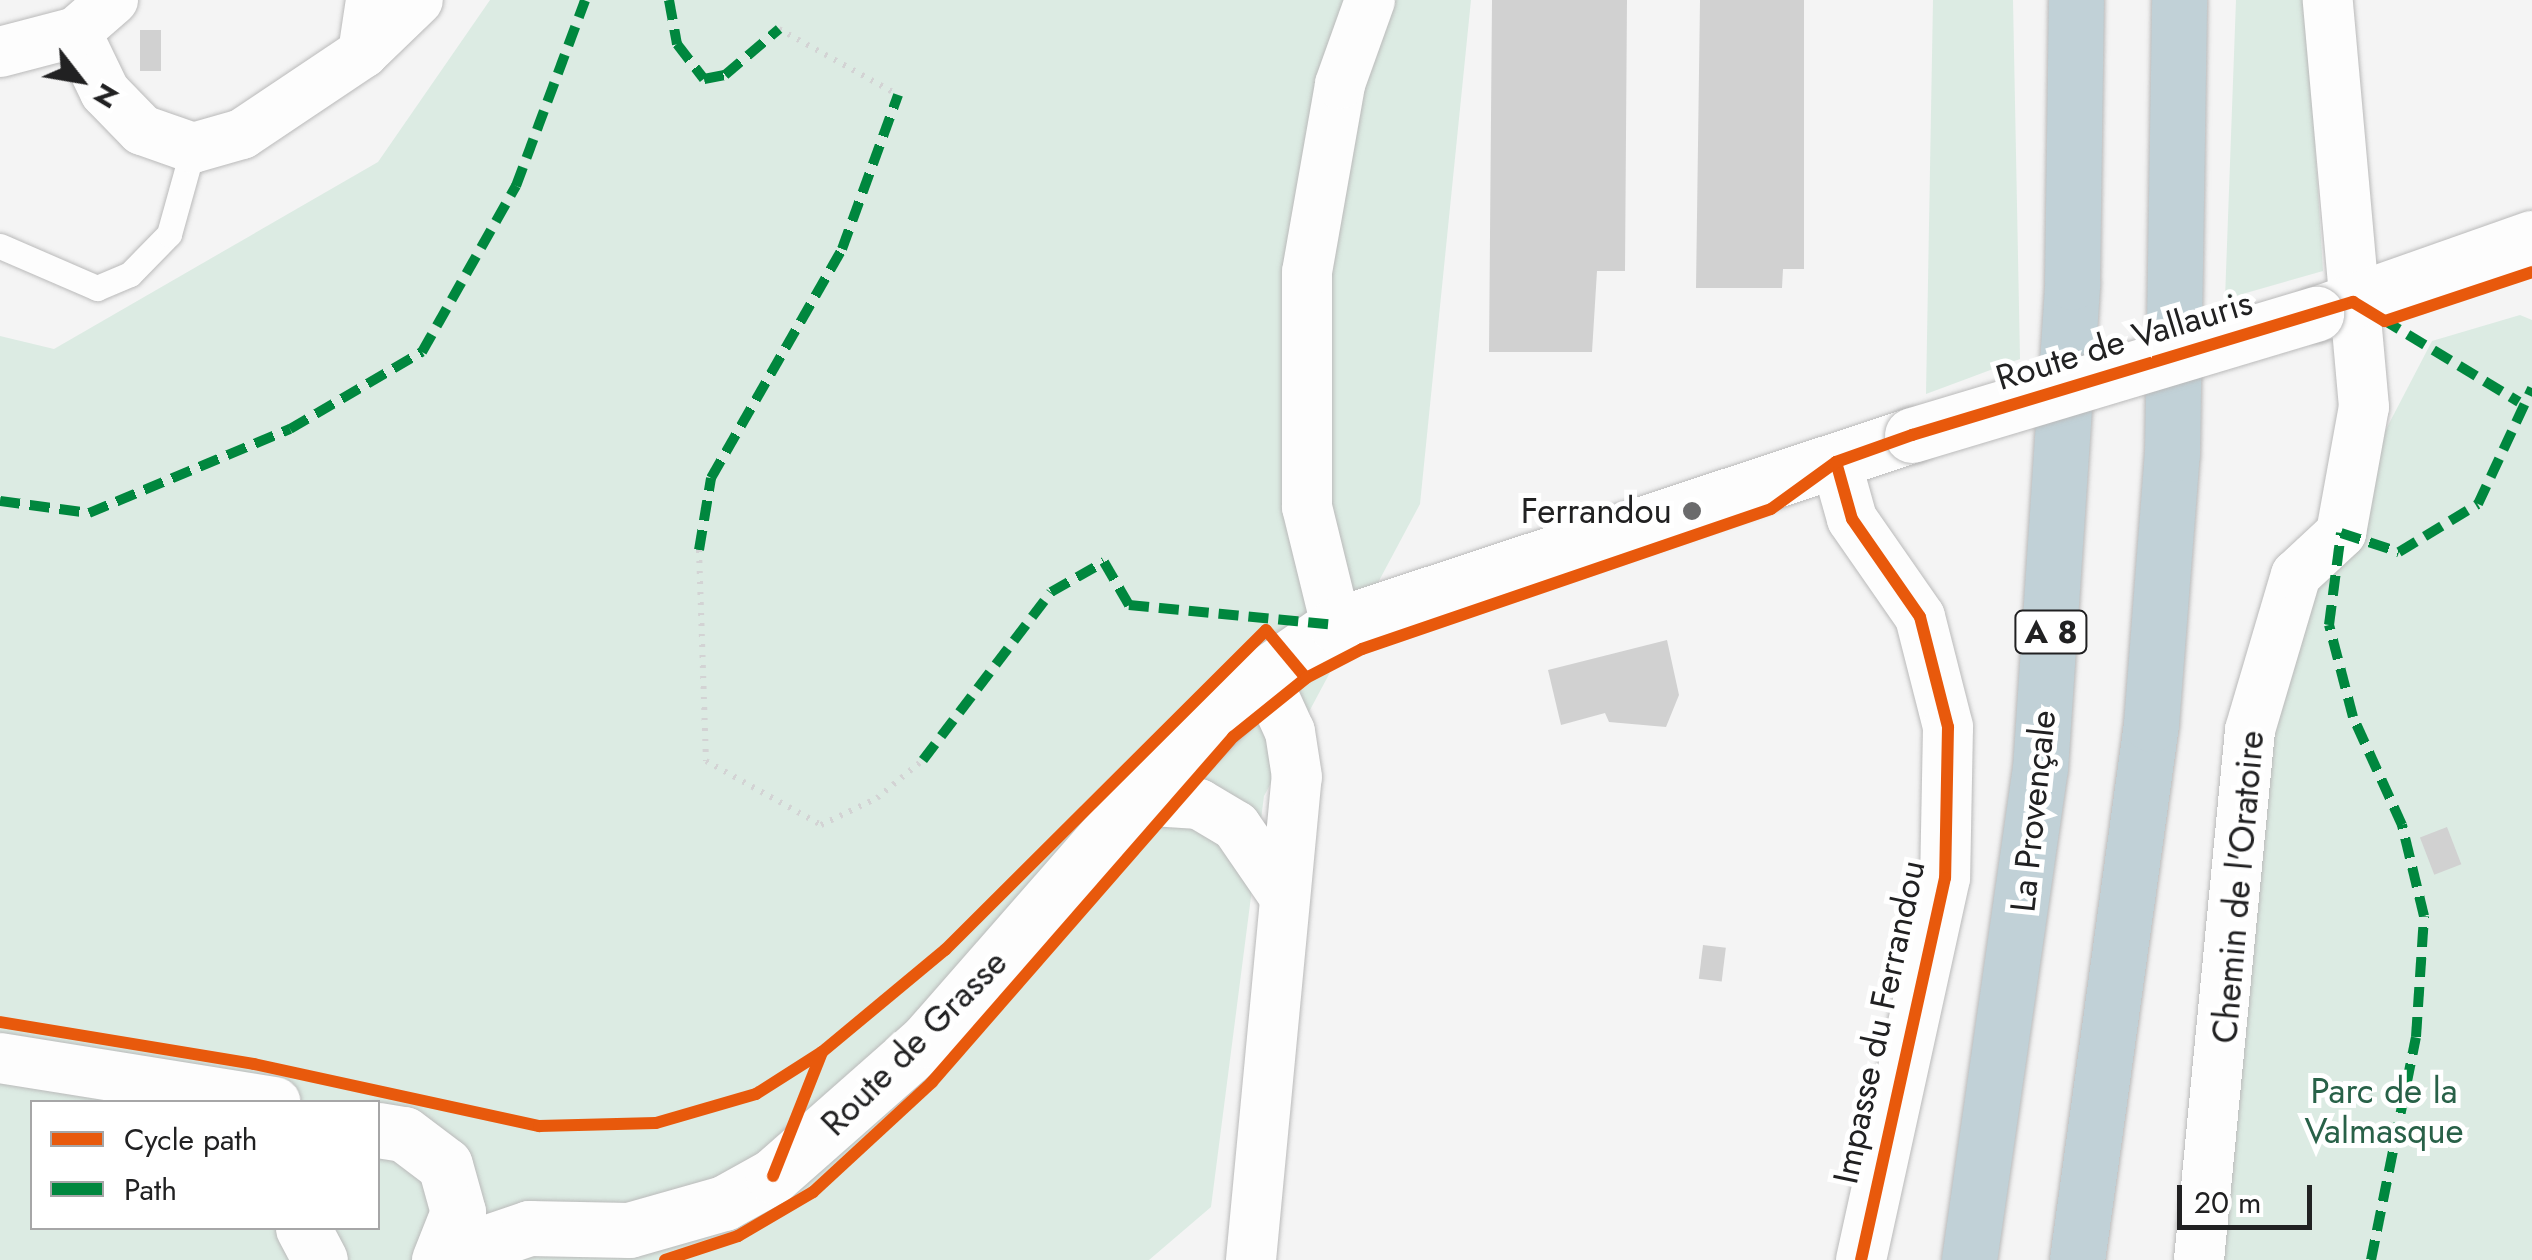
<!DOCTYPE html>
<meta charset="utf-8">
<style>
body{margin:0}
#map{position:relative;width:2532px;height:1260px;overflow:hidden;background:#f4f4f4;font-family:Jost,sans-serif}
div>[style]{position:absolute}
.green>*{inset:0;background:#dcebe3}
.building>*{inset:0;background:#d1d1d1;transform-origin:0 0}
.path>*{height:6px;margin-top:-3px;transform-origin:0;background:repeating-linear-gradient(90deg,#d3d3d4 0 2.5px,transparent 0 10.5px)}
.roads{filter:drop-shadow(0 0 2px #bababa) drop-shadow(0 0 2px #bababa)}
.service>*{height:25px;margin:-12.5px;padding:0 12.5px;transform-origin:12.5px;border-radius:12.5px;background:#fdfdfd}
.minor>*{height:50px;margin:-25px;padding:0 25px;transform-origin:25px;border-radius:25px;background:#fdfdfd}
.secondary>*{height:55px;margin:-27.5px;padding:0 27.5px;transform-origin:27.5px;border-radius:27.5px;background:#fdfdfd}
.motorway>*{height:55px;margin:-27.5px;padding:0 27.5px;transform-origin:27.5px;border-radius:27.5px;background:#c1d1d7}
.bridges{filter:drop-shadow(0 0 2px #bababa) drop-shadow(0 0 2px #bababa)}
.secondary-bridge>*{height:55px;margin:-27.5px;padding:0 27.5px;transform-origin:27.5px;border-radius:27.5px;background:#fdfdfd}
.quiet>*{height:10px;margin-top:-5px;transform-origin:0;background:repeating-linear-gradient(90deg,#00873e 0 20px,transparent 0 30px)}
.cycleway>*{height:12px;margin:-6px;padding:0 6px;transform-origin:6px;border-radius:6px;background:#e8590c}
.dots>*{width:28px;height:28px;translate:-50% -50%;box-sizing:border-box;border:5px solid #fff;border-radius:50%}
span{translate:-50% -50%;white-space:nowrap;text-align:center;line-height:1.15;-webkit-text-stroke:10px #fff;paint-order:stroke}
.shield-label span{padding:2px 8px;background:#fff;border:2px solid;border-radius:8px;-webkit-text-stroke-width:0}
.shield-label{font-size:32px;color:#212122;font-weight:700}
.street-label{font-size:35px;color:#212122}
.poi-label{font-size:35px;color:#212122}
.right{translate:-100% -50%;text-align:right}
.park-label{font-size:35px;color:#286148}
.legend{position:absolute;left:30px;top:1100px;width:350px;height:130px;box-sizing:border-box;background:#fff;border:2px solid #a6a6a7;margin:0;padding:12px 18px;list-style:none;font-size:30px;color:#212122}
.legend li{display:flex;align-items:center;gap:20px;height:50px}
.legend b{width:50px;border:2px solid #a6a6a7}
.north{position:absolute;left:30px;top:30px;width:100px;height:100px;-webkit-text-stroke:8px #fff;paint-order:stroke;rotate:121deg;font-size:28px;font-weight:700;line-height:40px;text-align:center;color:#212122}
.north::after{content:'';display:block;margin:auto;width:35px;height:45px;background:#212122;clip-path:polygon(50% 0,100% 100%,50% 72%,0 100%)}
.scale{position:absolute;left:2177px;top:1185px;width:135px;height:45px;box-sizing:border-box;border:5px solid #212122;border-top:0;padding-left:12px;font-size:30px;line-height:35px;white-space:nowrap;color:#212122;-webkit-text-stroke:8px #fff;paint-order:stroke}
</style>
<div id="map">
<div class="green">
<div style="clip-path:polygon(evenodd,490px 0,1471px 0,1420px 504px,1264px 796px,1211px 1207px,1149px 1260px,0 1260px,0 336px,54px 349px,378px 162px,490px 0,32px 1102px,378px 1102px,378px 1228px,32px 1228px,32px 1102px)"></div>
<div style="clip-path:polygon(1933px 0,2013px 0,2020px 359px,1926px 394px)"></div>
<div style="clip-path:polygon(2236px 0,2306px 0,2323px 271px,2225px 299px)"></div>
<div style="clip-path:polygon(2520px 315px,2532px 320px,2532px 1260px,2223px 1260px,2267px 735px,2294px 606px,2432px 341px)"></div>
</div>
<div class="building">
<div style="clip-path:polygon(1492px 0,1627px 0,1625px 271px,1597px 271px,1592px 352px,1489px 352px)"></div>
<div style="clip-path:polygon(1700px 0,1804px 0,1804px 269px,1783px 269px,1782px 288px,1696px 288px)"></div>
<div style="left:140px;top:30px;width:21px;height:41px"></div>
<div style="clip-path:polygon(1667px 640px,1679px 695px,1666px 727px,1609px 722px,1605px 713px,1561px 725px,1548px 670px)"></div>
<div style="left:2447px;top:827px;width:40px;height:29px;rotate:69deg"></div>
<div style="left:1703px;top:945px;width:23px;height:34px;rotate:7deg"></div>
</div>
<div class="path">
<div style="left:779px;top:29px;width:136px;rotate:29deg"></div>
<div style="left:699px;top:550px;width:211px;rotate:88.1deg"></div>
<div style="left:706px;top:761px;width:132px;rotate:29.1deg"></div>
<div style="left:821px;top:825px;width:62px;rotate:-25.7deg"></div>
<div style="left:877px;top:798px;width:60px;rotate:-39.6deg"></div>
</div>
<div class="roads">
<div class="service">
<div style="left:0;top:246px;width:106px;rotate:23.4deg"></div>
<div style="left:97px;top:288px;width:36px;rotate:-23deg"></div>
<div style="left:130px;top:274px;width:56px;rotate:-45.7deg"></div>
<div style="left:169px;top:234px;width:89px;rotate:-74.4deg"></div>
</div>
<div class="minor">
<div style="left:76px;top:32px;width:67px;rotate:64.2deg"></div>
<div style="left:105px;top:92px;width:53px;rotate:45.8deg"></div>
<div style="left:142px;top:130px;width:54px;rotate:19.4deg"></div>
<div style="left:193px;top:148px;width:51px;rotate:-15.9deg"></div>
<div style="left:242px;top:134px;width:146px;rotate:-33.8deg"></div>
<div style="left:363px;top:53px;width:54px;rotate:-81.4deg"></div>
<div style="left:0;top:52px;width:79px;rotate:-14.7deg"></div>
<div style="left:76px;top:32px;width:49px;rotate:-40.9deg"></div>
<div style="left:363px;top:53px;width:76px;rotate:-43.9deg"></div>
<div style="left:1836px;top:462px;width:59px;rotate:74.3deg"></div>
<div style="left:1852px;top:519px;width:119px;rotate:55.2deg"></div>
<div style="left:1920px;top:617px;width:114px;rotate:75.7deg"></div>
<div style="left:1948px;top:727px;width:151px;rotate:91.1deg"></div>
<div style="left:1945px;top:878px;width:391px;rotate:102.4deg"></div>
<div style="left:1336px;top:625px;width:122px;rotate:-103.8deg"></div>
<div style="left:1307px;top:507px;width:235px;rotate:-90deg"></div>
<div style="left:1307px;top:272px;width:191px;rotate:-80deg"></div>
<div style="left:1340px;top:84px;width:89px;rotate:-70.3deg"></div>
<div style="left:1137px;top:800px;width:62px;rotate:3.7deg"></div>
<div style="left:1199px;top:804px;width:43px;rotate:30.7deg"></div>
<div style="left:1236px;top:826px;width:81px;rotate:55.5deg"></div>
<div style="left:0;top:1058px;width:279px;rotate:9.1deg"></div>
<div style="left:1251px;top:1260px;width:485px;rotate:-84.6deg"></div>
<div style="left:1297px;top:777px;width:46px;rotate:-98.8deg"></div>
<div style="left:1290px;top:732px;width:63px;rotate:-114.5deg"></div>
<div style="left:2199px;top:1260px;width:532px;rotate:-84.5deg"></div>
<div style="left:2250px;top:730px;width:162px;rotate:-73.5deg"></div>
<div style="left:2296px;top:575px;width:62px;rotate:-43deg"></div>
<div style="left:2341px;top:533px;width:128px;rotate:-79.7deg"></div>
<div style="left:2364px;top:407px;width:409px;rotate:-95.1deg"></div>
</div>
<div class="secondary">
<div style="left:2316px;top:314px;width:229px;rotate:-19.4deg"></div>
<div style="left:378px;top:1130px;width:26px;rotate:9deg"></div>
<div style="left:404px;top:1134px;width:51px;rotate:37.1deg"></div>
<div style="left:445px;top:1165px;width:49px;rotate:74.5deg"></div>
<div style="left:458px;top:1212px;width:52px;rotate:111.6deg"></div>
<div style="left:303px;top:1228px;width:36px;rotate:62deg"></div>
<div style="left:441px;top:1258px;width:93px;rotate:-18.8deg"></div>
<div style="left:529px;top:1228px;width:100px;rotate:1.1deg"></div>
<div style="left:629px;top:1230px;width:99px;rotate:-15.9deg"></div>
<div style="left:724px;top:1203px;width:56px;rotate:-28.9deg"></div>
<div style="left:773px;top:1176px;width:205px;rotate:-41.4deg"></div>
<div style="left:927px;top:1040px;width:319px;rotate:-48.8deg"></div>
<div style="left:1137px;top:800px;width:178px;rotate:-44.5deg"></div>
<div style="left:1264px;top:675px;width:88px;rotate:-34.8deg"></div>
<div style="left:1336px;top:625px;width:607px;rotate:-18.26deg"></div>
</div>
<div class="motorway">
<div style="left:1969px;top:1260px;width:496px;rotate:-81.8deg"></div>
<div style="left:2040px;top:769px;width:488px;rotate:-86.2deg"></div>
<div style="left:2072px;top:282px;width:282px;rotate:-89.2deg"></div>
<div style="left:2077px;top:1260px;width:541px;rotate:-82.14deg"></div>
<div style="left:2151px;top:724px;width:271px;rotate:-85.6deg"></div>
<div style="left:2172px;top:454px;width:454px;rotate:-89.1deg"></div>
</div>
</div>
<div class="bridges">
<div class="secondary-bridge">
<div style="left:1912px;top:435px;width:422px;rotate:-16.7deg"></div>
</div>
</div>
<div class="quiet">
<div style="left:669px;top:0;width:45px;rotate:79.7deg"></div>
<div style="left:677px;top:44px;width:44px;rotate:52.4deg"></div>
<div style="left:704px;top:79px;width:21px;rotate:-11deg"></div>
<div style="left:725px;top:75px;width:71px;rotate:-40.4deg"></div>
<div style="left:2382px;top:319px;width:160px;rotate:31.2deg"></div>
<div style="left:0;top:501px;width:90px;rotate:7.7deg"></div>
<div style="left:89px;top:513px;width:218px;rotate:-22.7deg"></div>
<div style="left:290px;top:429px;width:153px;rotate:-30.3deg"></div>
<div style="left:422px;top:352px;width:191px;rotate:-60.5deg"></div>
<div style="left:516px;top:186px;width:198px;rotate:-69.6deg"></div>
<div style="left:699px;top:550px;width:73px;rotate:-80.5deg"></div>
<div style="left:711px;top:478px;width:264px;rotate:-60.2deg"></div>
<div style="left:842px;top:249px;width:164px;rotate:-70deg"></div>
<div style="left:923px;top:760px;width:211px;rotate:-52.7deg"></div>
<div style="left:1051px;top:592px;width:61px;rotate:-29.5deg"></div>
<div style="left:1104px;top:562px;width:50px;rotate:59.8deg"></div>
<div style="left:1129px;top:605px;width:208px;rotate:5.5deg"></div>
<div style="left:2371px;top:1260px;width:227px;rotate:-78.6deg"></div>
<div style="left:2416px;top:1037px;width:121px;rotate:-86.2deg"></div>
<div style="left:2424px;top:916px;width:94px;rotate:-103.6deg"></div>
<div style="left:2402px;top:825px;width:119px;rotate:-114.4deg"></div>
<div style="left:2353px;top:717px;width:95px;rotate:-104.6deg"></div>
<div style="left:2329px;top:625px;width:93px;rotate:-82.6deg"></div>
<div style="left:2341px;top:533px;width:61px;rotate:18.1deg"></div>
<div style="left:2399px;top:552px;width:92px;rotate:-31.3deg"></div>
<div style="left:2478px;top:504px;width:128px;rotate:-65deg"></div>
</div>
<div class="cycleway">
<div style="left:1836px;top:462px;width:59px;rotate:74.3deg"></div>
<div style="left:1852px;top:519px;width:119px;rotate:55.2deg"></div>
<div style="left:1920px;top:617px;width:114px;rotate:75.7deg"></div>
<div style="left:1948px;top:727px;width:151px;rotate:91.1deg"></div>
<div style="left:1945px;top:878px;width:391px;rotate:102.4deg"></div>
<div style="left:0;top:1022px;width:257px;rotate:9.4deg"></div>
<div style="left:254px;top:1064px;width:292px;rotate:12.3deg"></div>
<div style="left:539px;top:1126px;width:117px;rotate:-1.5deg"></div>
<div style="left:656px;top:1123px;width:104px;rotate:-16.2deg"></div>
<div style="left:756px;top:1094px;width:78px;rotate:-32.5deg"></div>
<div style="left:822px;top:1052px;width:160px;rotate:-39.7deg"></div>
<div style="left:945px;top:950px;width:453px;rotate:-44.9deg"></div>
<div style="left:1266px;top:630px;width:62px;rotate:50.2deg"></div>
<div style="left:773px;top:1176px;width:133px;rotate:-68.4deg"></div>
<div style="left:665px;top:1260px;width:77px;rotate:-18.2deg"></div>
<div style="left:738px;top:1236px;width:87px;rotate:-30.4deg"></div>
<div style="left:813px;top:1192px;width:162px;rotate:-42.7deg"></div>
<div style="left:932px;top:1082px;width:458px;rotate:-48.9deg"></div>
<div style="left:1233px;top:737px;width:94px;rotate:-38.9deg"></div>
<div style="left:1306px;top:678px;width:63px;rotate:-27.4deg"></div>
<div style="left:1362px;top:649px;width:432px;rotate:-18.9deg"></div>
<div style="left:1771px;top:509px;width:80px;rotate:-35.9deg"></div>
<div style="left:1836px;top:462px;width:81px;rotate:-19.6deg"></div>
<div style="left:1912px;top:435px;width:461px;rotate:-16.8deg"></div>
<div style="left:2353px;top:302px;width:37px;rotate:31deg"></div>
<div style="left:2385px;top:321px;width:155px;rotate:-18.4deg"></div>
</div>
<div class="dots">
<div style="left:1692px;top:511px;background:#6b6b6c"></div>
</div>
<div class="shield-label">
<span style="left:2051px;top:632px">A 8</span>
</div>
<div class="street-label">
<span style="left:2124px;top:340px;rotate:-17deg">Route de Vallauris</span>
<span style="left:2033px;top:811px;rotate:-84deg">La Provençale</span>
<span style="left:2238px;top:887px;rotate:-85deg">Chemin de l'Oratoire</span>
<span style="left:1879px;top:1022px;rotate:-78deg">Impasse du Ferrandou</span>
<span style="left:914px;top:1043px;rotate:-45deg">Route de Grasse</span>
</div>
<div class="poi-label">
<span class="right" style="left:1672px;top:511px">Ferrandou</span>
</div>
<div class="park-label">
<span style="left:2384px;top:1111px">Parc de la<br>Valmasque</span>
</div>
<ul class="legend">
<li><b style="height:12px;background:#e8590c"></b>Cycle path</li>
<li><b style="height:12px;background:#00873e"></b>Path</li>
</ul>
<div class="north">N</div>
<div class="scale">20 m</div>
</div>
